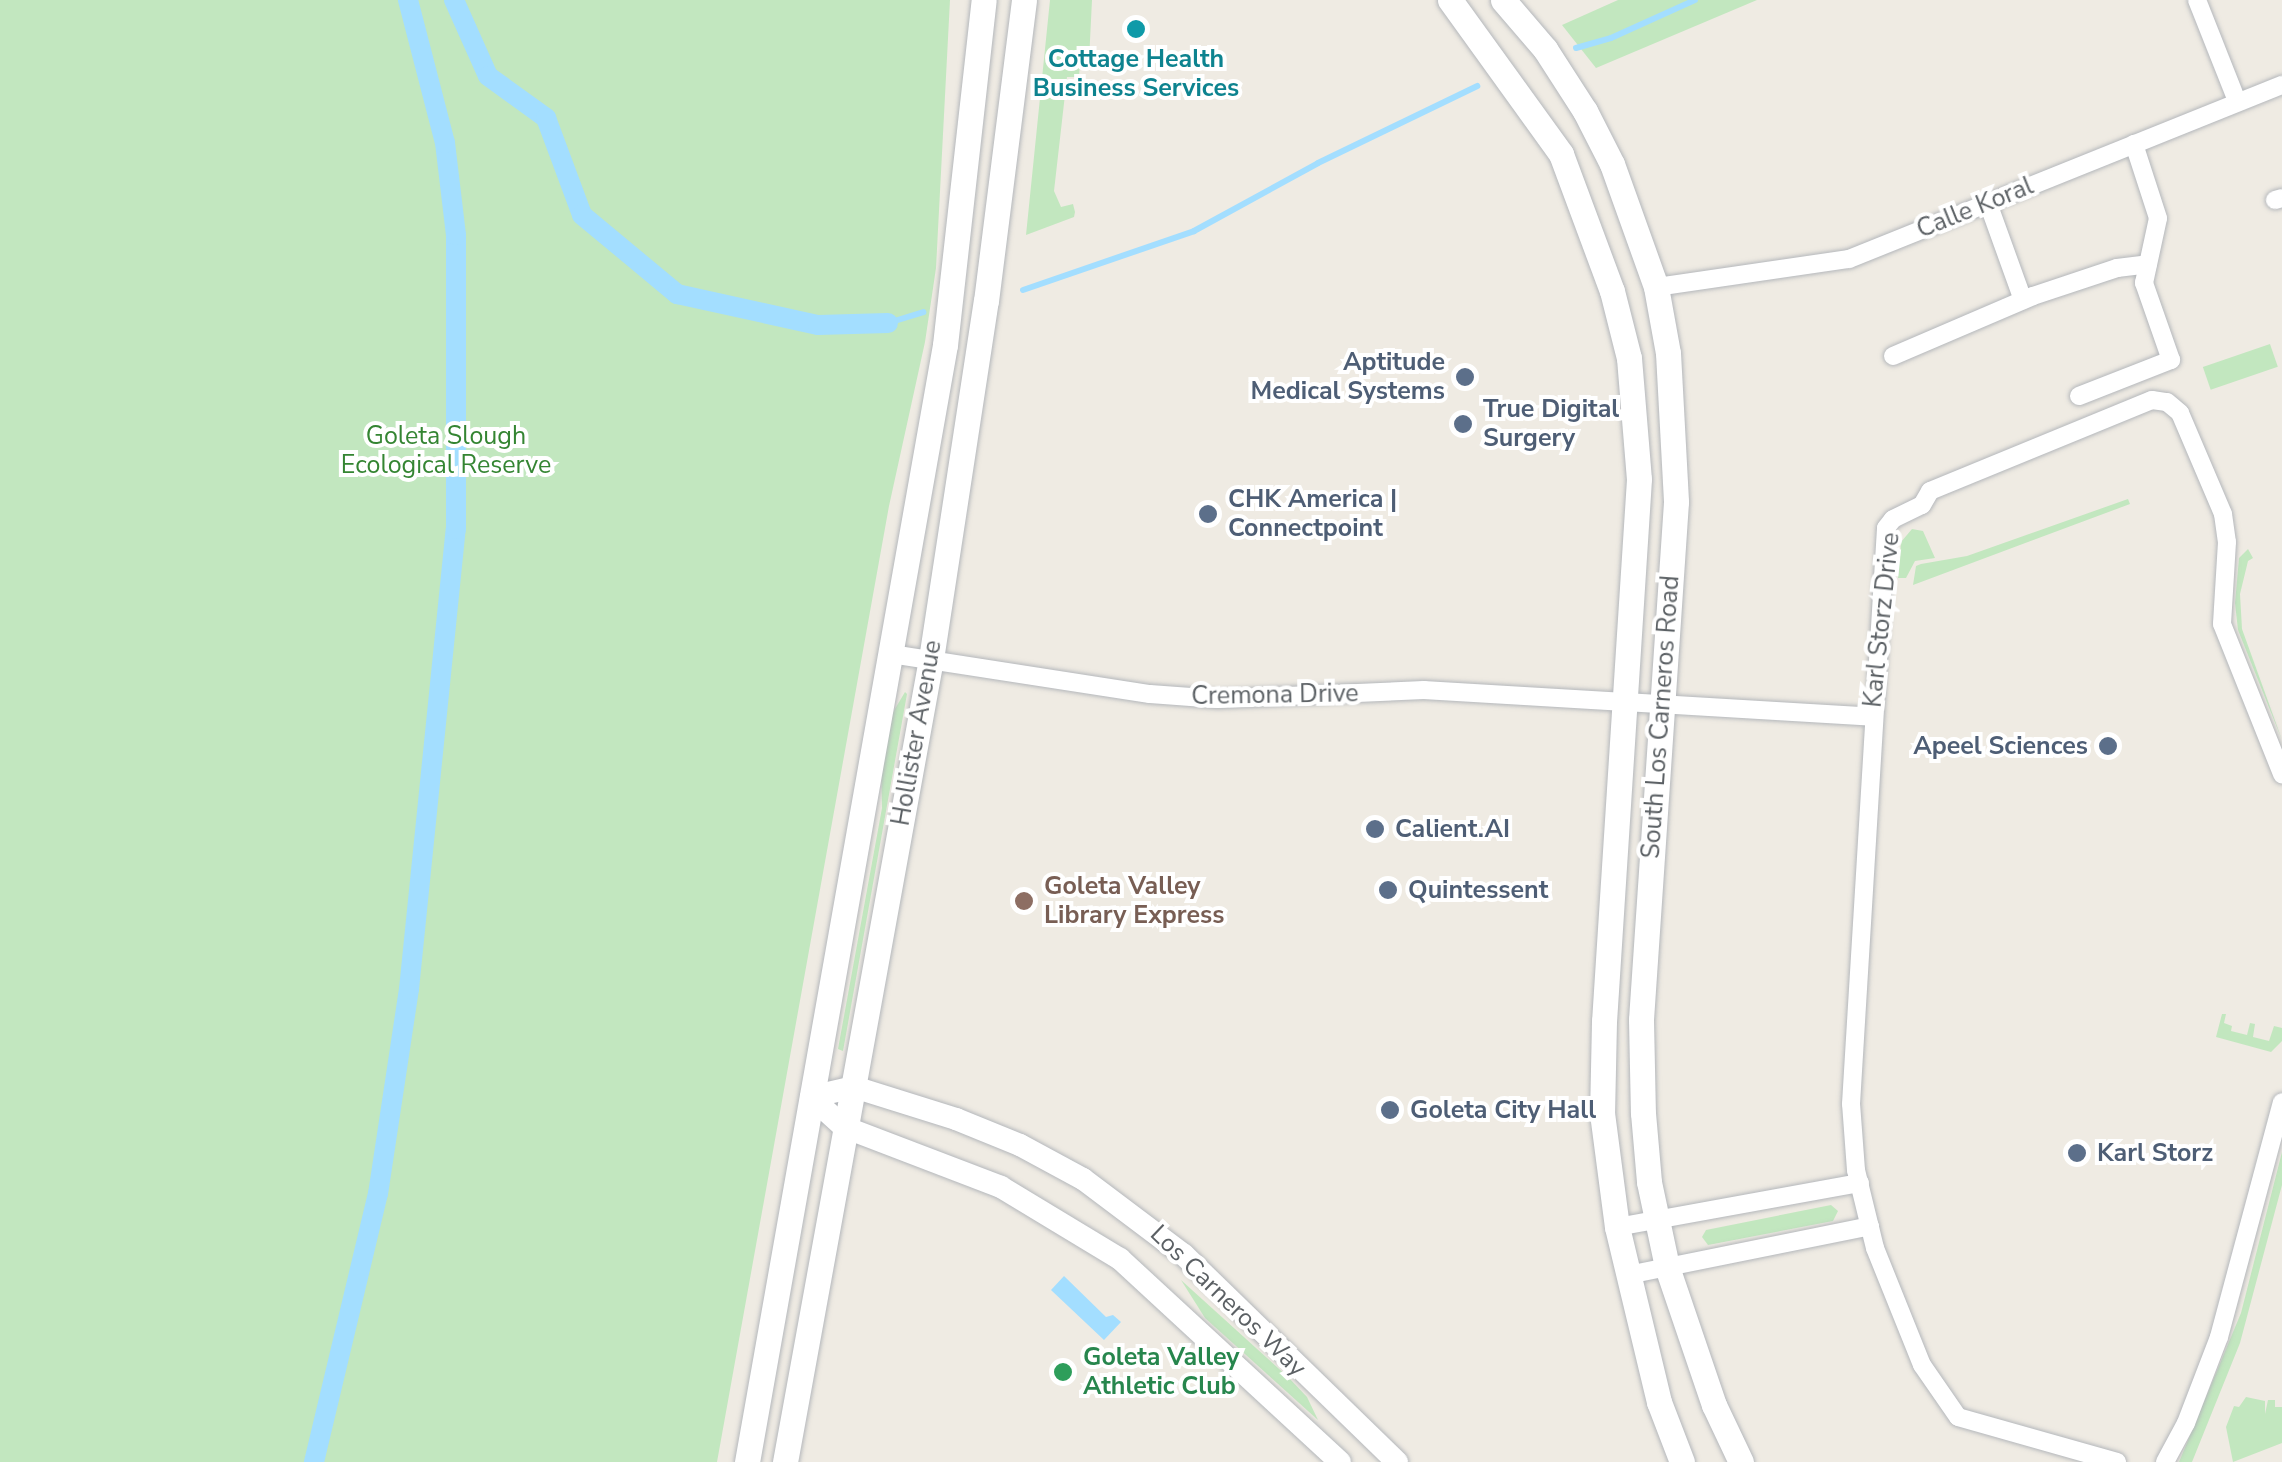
<!DOCTYPE html>
<style>
body{margin:0}
#map{position:relative;width:2282px;height:1462px;overflow:hidden;background:#efebe3;font-family:"Nunito Sans",sans-serif}
div>[style]{position:absolute}
.green>*{inset:0;background:#c2e7bf;transform-origin:0 0}
.water>*{inset:0;background:#a3deff}
.stream>*{height:6px;margin:-3px;padding:0 3px;transform-origin:3px;border-radius:3px;background:#a3deff}
.canal>*{height:20px;margin:-10px;padding:0 10px;transform-origin:10px;border-radius:10px;background:#a3deff}
.roads{filter:drop-shadow(0 0 2px #b4b7bb) drop-shadow(0 0 2px #b4b7bb)}
.minor>*{height:18px;margin:-9px;padding:0 9px;transform-origin:9px;border-radius:9px;background:#fff}
.tertiary>*{height:22px;margin:-11px;padding:0 11px;transform-origin:11px;border-radius:11px;background:#fff}
.secondary>*{height:25px;margin:-12.5px;padding:0 12.5px;transform-origin:12.5px;border-radius:12.5px;background:#fff}
.dots>*{width:28px;height:28px;translate:-50% -50%;box-sizing:border-box;border:5px solid #fff;border-radius:50%}
span{translate:-50% -50%;white-space:nowrap;text-align:center;line-height:1.15;-webkit-text-stroke:8px #fff;paint-order:stroke}
.culture-label{font-size:25px;color:#0d838f;font-weight:700}
.street-label{font-size:25px;color:#5b6064}
.service-label{font-size:25px;color:#4e5e75;font-weight:700}
.right{translate:-100% -50%;text-align:right}
.left{translate:0 -50%;text-align:left}
.park-label{font-size:25px;color:#348532}
.education-label{font-size:25px;color:#785e54;font-weight:700}
.leisure-label{font-size:25px;color:#27864d;font-weight:700}
</style>
<div id="map">
<div class="green">
<div style="clip-path:polygon(0 0,950px 0,936px 268px,925px 342px,889px 506px,717px 1462px,0 1462px)"></div>
<div style="clip-path:polygon(1050px 0,1092px 0,1089px 61px,1080px 62px,1079px 77px,1067px 77px,1054px 191px,1061px 207px,1073px 204px,1075px 212px,1074px 217px,1026px 235px)"></div>
<div style="clip-path:polygon(1618px 0,1757px 0,1596px 68px,1562px 25px)"></div>
<div style="left:2270px;top:344px;width:24px;height:71px;rotate:71deg"></div>
<div style="clip-path:polygon(2128px 499px,2130px 504px,1913px 585px,1916px 566px,1921px 564px,1967px 556px)"></div>
<div style="clip-path:polygon(1912px 529px,1923px 531px,1935px 558px,1915px 561px,1906px 578px,1898px 578px,1901px 542px)"></div>
<div style="clip-path:polygon(2248px 549px,2253px 558px,2248px 561px,2240px 594px,2242px 629px,2282px 740px,2238px 630px,2235px 603px,2239px 558px)"></div>
<div style="clip-path:polygon(905px 692px,907px 694px,843px 1051px,838px 1049px,882px 808px,881px 761px,889px 719px)"></div>
<div style="clip-path:polygon(2222px 1014px,2226px 1014px,2224px 1023px,2232px 1026px,2231px 1031px,2247px 1035px,2250px 1023px,2255px 1024px,2253px 1037px,2269px 1041px,2274px 1026px,2282px 1028px,2282px 1041px,2271px 1052px,2216px 1037px)"></div>
<div style="clip-path:polygon(2282px 1152px,2282px 1185px,2240px 1343px,2192px 1462px,2179px 1462px,2241px 1313px)"></div>
<div style="clip-path:polygon(1831px 1205px,1838px 1211px,1833px 1221px,1708px 1245px,1702px 1237px,1706px 1230px)"></div>
<div style="clip-path:polygon(1181px 1280px,1288px 1377px,1307px 1397px,1318px 1420px,1205px 1318px)"></div>
<div style="clip-path:polygon(2246px 1397px,2265px 1401px,2265px 1414px,2268px 1400px,2275px 1400px,2275px 1407px,2282px 1407px,2282px 1443px,2233px 1462px,2226px 1427px,2234px 1406px,2239px 1407px)"></div>
</div>
<div class="water">
<div style="clip-path:polygon(1064px 1276px,1106px 1317px,1113px 1315px,1121px 1322px,1104px 1340px,1051px 1290px)"></div>
</div>
<div class="stream">
<div style="left:1576px;top:48px;width:36px;rotate:-16deg"></div>
<div style="left:1611px;top:38px;width:92px;rotate:-24.3deg"></div>
<div style="left:1023px;top:290px;width:181px;rotate:-19deg"></div>
<div style="left:1194px;top:231px;width:141px;rotate:-28.7deg"></div>
<div style="left:1318px;top:163px;width:177px;rotate:-25.8deg"></div>
<div style="left:888px;top:323px;width:37px;rotate:-17deg"></div>
</div>
<div class="canal">
<div style="left:454px;top:0;width:83px;rotate:65.9deg"></div>
<div style="left:488px;top:76px;width:72px;rotate:35.9deg"></div>
<div style="left:546px;top:118px;width:103px;rotate:69.6deg"></div>
<div style="left:582px;top:215px;width:124px;rotate:39.7deg"></div>
<div style="left:677px;top:294px;width:144px;rotate:12.4deg"></div>
<div style="left:818px;top:325px;width:70px;rotate:-1.6deg"></div>
<div style="left:314px;top:1462px;width:276px;rotate:-76.6deg"></div>
<div style="left:378px;top:1194px;width:207px;rotate:-81.4deg"></div>
<div style="left:409px;top:989px;width:462px;rotate:-84.2deg"></div>
<div style="left:456px;top:529px;width:294px;rotate:-90deg"></div>
<div style="left:456px;top:235px;width:93px;rotate:-96.8deg"></div>
<div style="left:445px;top:143px;width:148px;rotate:-104.5deg"></div>
</div>
<div class="roads">
<div class="minor">
<div style="left:2197px;top:0;width:109px;rotate:68.4deg"></div>
<div style="left:2275px;top:200px;width:7px;rotate:-16deg"></div>
<div style="left:1988px;top:203px;width:103px;rotate:70.2deg"></div>
<div style="left:1656px;top:287px;width:195px;rotate:-8.3deg"></div>
<div style="left:1849px;top:259px;width:467px;rotate:-21.9deg"></div>
<div style="left:1893px;top:356px;width:152px;rotate:-23.2deg"></div>
<div style="left:2033px;top:296px;width:89px;rotate:-18.4deg"></div>
<div style="left:2117px;top:268px;width:31px;rotate:-7deg"></div>
<div style="left:2079px;top:396px;width:99px;rotate:-21.4deg"></div>
<div style="left:2171px;top:360px;width:82px;rotate:-109.3deg"></div>
<div style="left:2144px;top:283px;width:66px;rotate:-77.8deg"></div>
<div style="left:2158px;top:218px;width:78px;rotate:-108deg"></div>
<div style="left:891px;top:654px;width:262px;rotate:8.8deg"></div>
<div style="left:1150px;top:694px;width:68px;rotate:4.2deg"></div>
<div style="left:1218px;top:699px;width:206px;rotate:-2.5deg"></div>
<div style="left:1424px;top:690px;width:449px;rotate:3.4deg"></div>
<div style="left:1617px;top:1227px;width:247px;rotate:-10.3deg"></div>
<div style="left:1628px;top:1275px;width:247px;rotate:-11.4deg"></div>
<div style="left:2117px;top:1462px;width:165px;rotate:-164.2deg"></div>
<div style="left:1958px;top:1417px;width:63px;rotate:-124.7deg"></div>
<div style="left:1922px;top:1365px;width:126px;rotate:-111.9deg"></div>
<div style="left:1875px;top:1248px;width:80px;rotate:-103.7deg"></div>
<div style="left:1856px;top:1170px;width:66px;rotate:-94.3deg"></div>
<div style="left:1851px;top:1104px;width:577px;rotate:-86.52deg"></div>
<div style="left:1886px;top:528px;width:11px;rotate:-52deg"></div>
<div style="left:1893px;top:519px;width:32px;rotate:-26deg"></div>
<div style="left:1922px;top:505px;width:16px;rotate:-60deg"></div>
<div style="left:1930px;top:491px;width:240px;rotate:-22.3deg"></div>
<div style="left:2152px;top:400px;width:15px;rotate:8deg"></div>
<div style="left:2167px;top:402px;width:17px;rotate:40deg"></div>
<div style="left:2180px;top:413px;width:110px;rotate:66.9deg"></div>
<div style="left:2223px;top:514px;width:28px;rotate:82deg"></div>
<div style="left:2227px;top:542px;width:82px;rotate:93.5deg"></div>
<div style="left:2222px;top:624px;width:162px;rotate:68.2deg"></div>
<div style="left:2165px;top:1462px;width:44px;rotate:-61.7deg"></div>
<div style="left:2186px;top:1423px;width:92px;rotate:-69deg"></div>
<div style="left:2219px;top:1337px;width:243px;rotate:-75deg"></div>
</div>
<div class="tertiary">
<div style="left:811px;top:1097px;width:44px;rotate:-13.1deg"></div>
<div style="left:854px;top:1087px;width:107px;rotate:17.4deg"></div>
<div style="left:956px;top:1119px;width:69px;rotate:22.1deg"></div>
<div style="left:1020px;top:1145px;width:72px;rotate:28.4deg"></div>
<div style="left:1083px;top:1179px;width:126px;rotate:37deg"></div>
<div style="left:1184px;top:1255px;width:297px;rotate:44.2deg"></div>
<div style="left:811px;top:1097px;width:45px;rotate:42.3deg"></div>
<div style="left:844px;top:1127px;width:168px;rotate:20.9deg"></div>
<div style="left:1001px;top:1187px;width:139px;rotate:31.2deg"></div>
<div style="left:1120px;top:1259px;width:299px;rotate:42.7deg"></div>
</div>
<div class="secondary">
<div style="left:1450px;top:0;width:190px;rotate:54.2deg"></div>
<div style="left:1561px;top:154px;width:146px;rotate:69.6deg"></div>
<div style="left:1612px;top:291px;width:69px;rotate:75.8deg"></div>
<div style="left:1629px;top:358px;width:121px;rotate:85.3deg"></div>
<div style="left:1639px;top:479px;width:543px;rotate:93.69deg"></div>
<div style="left:1604px;top:1021px;width:92px;rotate:91.2deg"></div>
<div style="left:1602px;top:1113px;width:115px;rotate:82.5deg"></div>
<div style="left:1617px;top:1227px;width:180px;rotate:76.5deg"></div>
<div style="left:1659px;top:1402px;width:64px;rotate:69deg"></div>
<div style="left:1503px;top:0;width:65px;rotate:49.4deg"></div>
<div style="left:1545px;top:49px;width:74px;rotate:57.2deg"></div>
<div style="left:1585px;top:111px;width:59px;rotate:63deg"></div>
<div style="left:1612px;top:164px;width:131px;rotate:70.3deg"></div>
<div style="left:1656px;top:287px;width:67px;rotate:79.7deg"></div>
<div style="left:1668px;top:353px;width:149px;rotate:86.9deg"></div>
<div style="left:1676px;top:502px;width:519px;rotate:93.87deg"></div>
<div style="left:1641px;top:1020px;width:93px;rotate:88.8deg"></div>
<div style="left:1643px;top:1113px;width:69px;rotate:85deg"></div>
<div style="left:1649px;top:1182px;width:87px;rotate:78deg"></div>
<div style="left:1667px;top:1267px;width:146px;rotate:71.2deg"></div>
<div style="left:1714px;top:1405px;width:63px;rotate:64.7deg"></div>
<div style="left:747px;top:1462px;width:1134px;rotate:-79.95deg"></div>
<div style="left:945px;top:345px;width:347px;rotate:-83.6deg"></div>
<div style="left:785px;top:1462px;width:816px;rotate:-79.7deg"></div>
<div style="left:931px;top:659px;width:362px;rotate:-81.3deg"></div>
<div style="left:986px;top:301px;width:303px;rotate:-82.8deg"></div>
</div>
</div>
<div class="dots">
<div style="left:1136px;top:29px;background:#0f9aa8"></div>
<div style="left:1465px;top:377px;background:#5c6f8a"></div>
<div style="left:1463px;top:424px;background:#5c6f8a"></div>
<div style="left:1208px;top:514px;background:#5c6f8a"></div>
<div style="left:2108px;top:746px;background:#5c6f8a"></div>
<div style="left:1375px;top:829px;background:#5c6f8a"></div>
<div style="left:1388px;top:890px;background:#5c6f8a"></div>
<div style="left:1024px;top:901px;background:#8d6e63"></div>
<div style="left:1390px;top:1110px;background:#5c6f8a"></div>
<div style="left:2077px;top:1153px;background:#5c6f8a"></div>
<div style="left:1063px;top:1372px;background:#2e9e5b"></div>
</div>
<div class="culture-label">
<span style="left:1136px;top:74px">Cottage Health<br>Business Services</span>
</div>
<div class="street-label">
<span style="left:1975px;top:208px;rotate:-22deg">Calle Koral</span>
<span style="left:1882px;top:620px;rotate:-84deg">Karl Storz Drive</span>
<span style="left:1275px;top:695px;rotate:-1deg">Cremona Drive</span>
<span style="left:1661px;top:717px;rotate:-86deg">South Los Carneros Road</span>
<span style="left:917px;top:733px;rotate:-80deg">Hollister Avenue</span>
<span style="left:1228px;top:1301px;rotate:44deg">Los Carneros Way</span>
</div>
<div class="service-label">
<span class="right" style="left:1445px;top:377px">Aptitude<br>Medical Systems</span>
<span class="left" style="left:1483px;top:424px">True Digital<br>Surgery</span>
<span class="left" style="left:1228px;top:514px">CHK America |<br>Connectpoint</span>
<span class="right" style="left:2088px;top:746px">Apeel Sciences</span>
<span class="left" style="left:1395px;top:829px">Calient.AI</span>
<span class="left" style="left:1408px;top:890px">Quintessent</span>
<span class="left" style="left:1410px;top:1110px">Goleta City Hall</span>
<span class="left" style="left:2097px;top:1153px">Karl Storz</span>
</div>
<div class="park-label">
<span style="left:446px;top:451px">Goleta Slough<br>Ecological Reserve</span>
</div>
<div class="education-label">
<span class="left" style="left:1044px;top:901px">Goleta Valley<br>Library Express</span>
</div>
<div class="leisure-label">
<span class="left" style="left:1083px;top:1372px">Goleta Valley<br>Athletic Club</span>
</div>
</div>
